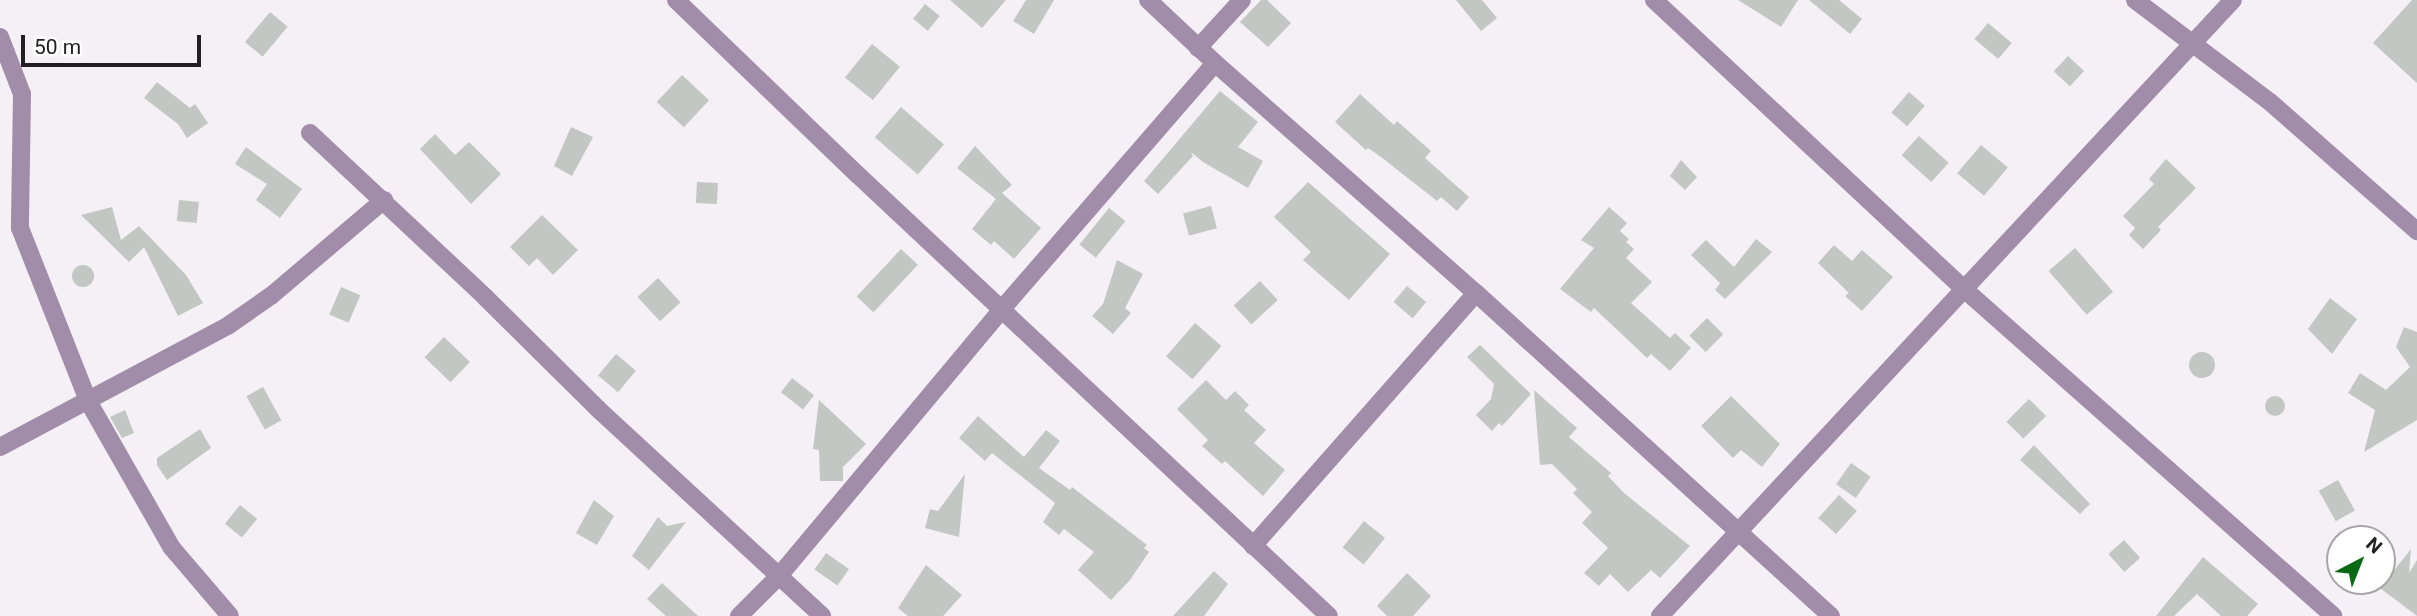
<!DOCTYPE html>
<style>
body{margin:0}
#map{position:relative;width:2417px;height:616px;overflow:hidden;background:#f4f0f5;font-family:Roboto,sans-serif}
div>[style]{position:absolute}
.building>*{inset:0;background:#c3c7c3;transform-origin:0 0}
.round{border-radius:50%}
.street>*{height:18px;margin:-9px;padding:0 9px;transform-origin:9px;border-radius:9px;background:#a18ca9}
span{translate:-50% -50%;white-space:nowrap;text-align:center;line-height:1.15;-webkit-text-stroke:5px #fff;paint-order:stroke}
.north{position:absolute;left:2326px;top:525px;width:70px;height:70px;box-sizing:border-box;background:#fff;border:2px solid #a7a6a7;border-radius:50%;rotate:42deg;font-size:19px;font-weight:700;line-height:28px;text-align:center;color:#222022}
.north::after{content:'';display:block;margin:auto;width:24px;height:32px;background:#0a6913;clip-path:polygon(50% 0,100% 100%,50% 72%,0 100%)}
.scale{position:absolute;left:21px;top:35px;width:180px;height:32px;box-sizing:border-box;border:4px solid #222022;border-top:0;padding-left:9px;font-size:21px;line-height:24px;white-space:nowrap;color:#222022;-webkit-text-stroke:5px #fff;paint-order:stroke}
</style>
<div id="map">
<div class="building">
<div style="clip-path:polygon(950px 0,1006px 0,982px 28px)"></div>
<div style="clip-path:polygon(1026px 0,1054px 0,1034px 34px,1013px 21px)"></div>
<div style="clip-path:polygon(1261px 0,1267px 0,1291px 23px,1268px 47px,1240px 22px)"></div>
<div style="clip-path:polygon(1456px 0,1482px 0,1497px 18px,1481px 31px)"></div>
<div style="clip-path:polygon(1738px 0,1798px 0,1781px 27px)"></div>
<div style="clip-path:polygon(1809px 0,1839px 0,1862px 19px,1850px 34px)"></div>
<div style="clip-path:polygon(2412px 0,2417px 0,2417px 83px,2373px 43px)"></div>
<div style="left:925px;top:4px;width:19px;height:19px;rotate:39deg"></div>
<div style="left:270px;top:12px;width:23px;height:39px;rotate:40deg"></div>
<div style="left:1988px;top:23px;width:31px;height:21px;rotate:40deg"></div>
<div style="left:872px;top:44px;width:36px;height:43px;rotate:39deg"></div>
<div style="left:2068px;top:56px;width:22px;height:21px;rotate:43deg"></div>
<div style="left:682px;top:75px;width:37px;height:37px;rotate:43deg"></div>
<div style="clip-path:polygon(157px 82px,190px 108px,195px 104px,208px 123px,187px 138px,178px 124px,144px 98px)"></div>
<div style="clip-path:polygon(1220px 91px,1258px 122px,1238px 147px,1263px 161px,1248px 188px,1203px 162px,1191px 152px,1193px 156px,1158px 194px,1144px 181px)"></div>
<div style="left:1909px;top:92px;width:21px;height:27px;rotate:41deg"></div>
<div style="clip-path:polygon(1360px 94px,1394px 125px,1397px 121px,1431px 151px,1425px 158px,1469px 197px,1457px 211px,1441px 197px,1437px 201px,1381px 157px,1368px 148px,1366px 150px,1335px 122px)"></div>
<div style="left:901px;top:107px;width:57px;height:40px;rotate:41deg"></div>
<div style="clip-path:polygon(571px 127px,593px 137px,572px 176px,554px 166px)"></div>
<div style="clip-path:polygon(435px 134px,455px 155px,469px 142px,501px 174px,471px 204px,420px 149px)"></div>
<div style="left:1919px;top:136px;width:40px;height:26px;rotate:42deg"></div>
<div style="left:1981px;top:145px;width:35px;height:37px;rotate:40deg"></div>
<div style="clip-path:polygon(975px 146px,1012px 185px,1002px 193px,1041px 228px,1014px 259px,994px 241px,991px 245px,972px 229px,996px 199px,957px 168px)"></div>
<div style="clip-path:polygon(246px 147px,302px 189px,280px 218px,256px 200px,267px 184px,235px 164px)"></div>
<div style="clip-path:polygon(2166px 159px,2196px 188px,2158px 227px,2161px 230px,2143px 249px,2129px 235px,2135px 228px,2123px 216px,2154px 184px,2149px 179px)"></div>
<div style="clip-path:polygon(1681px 160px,1697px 177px,1685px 190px,1670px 176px)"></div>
<div style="left:697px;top:182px;width:21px;height:21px;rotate:3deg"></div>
<div style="clip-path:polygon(1308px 182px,1390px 254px,1349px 300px,1303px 260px,1311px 252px,1274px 217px)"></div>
<div style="left:179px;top:200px;width:20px;height:21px;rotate:6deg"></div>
<div style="left:1211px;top:206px;width:23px;height:29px;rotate:75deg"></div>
<div style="clip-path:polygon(112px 207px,121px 240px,139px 226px,186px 275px,203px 303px,178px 316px,144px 247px,129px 262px,81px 215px)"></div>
<div style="clip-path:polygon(1609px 207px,1627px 223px,1620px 231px,1629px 239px,1626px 242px,1634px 249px,1626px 258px,1652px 282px,1631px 303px,1670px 338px,1675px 333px,1691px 348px,1670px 371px,1651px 354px,1647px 358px,1594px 308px,1591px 312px,1560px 289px,1594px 248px,1581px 240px)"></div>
<div style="left:1109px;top:208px;width:21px;height:47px;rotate:39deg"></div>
<div style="clip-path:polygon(542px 215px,578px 250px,553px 275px,537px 258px,529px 266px,510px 247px)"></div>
<div style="clip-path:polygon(1756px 239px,1772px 252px,1725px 299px,1715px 290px,1720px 283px,1691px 255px,1706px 240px,1734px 267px)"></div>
<div style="clip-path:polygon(1834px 245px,1852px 261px,1862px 250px,1893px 277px,1862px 311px,1845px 296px,1849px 293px,1818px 263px)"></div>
<div style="left:2075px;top:248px;width:58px;height:35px;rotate:49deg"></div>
<div style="left:901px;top:249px;width:23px;height:65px;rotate:43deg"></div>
<div style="clip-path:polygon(1117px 260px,1143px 274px,1125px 308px,1131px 313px,1113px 334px,1092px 316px,1103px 304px)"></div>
<div class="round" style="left:72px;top:265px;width:22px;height:22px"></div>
<div style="left:658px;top:278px;width:33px;height:28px;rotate:47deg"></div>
<div style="left:1260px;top:281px;width:26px;height:36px;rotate:47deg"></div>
<div style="left:1407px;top:286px;width:25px;height:21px;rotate:40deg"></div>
<div style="left:341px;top:287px;width:21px;height:30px;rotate:23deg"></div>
<div style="clip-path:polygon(2330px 298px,2357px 319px,2332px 354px,2308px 329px)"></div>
<div style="left:1707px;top:318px;width:23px;height:25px;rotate:45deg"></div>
<div style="left:1195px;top:323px;width:35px;height:44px;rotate:41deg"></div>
<div style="clip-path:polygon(2404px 327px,2417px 332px,2417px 420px,2364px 452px,2375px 410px,2348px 393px,2360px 373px,2386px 390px,2410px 367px,2396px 347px)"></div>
<div style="left:444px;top:337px;width:36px;height:28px;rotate:44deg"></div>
<div style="clip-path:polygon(1480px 345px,1531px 394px,1502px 426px,1499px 423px,1492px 431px,1476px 415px,1491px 399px,1494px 384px,1467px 357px)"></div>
<div class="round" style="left:2189px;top:352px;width:26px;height:26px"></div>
<div style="left:616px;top:354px;width:26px;height:28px;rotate:40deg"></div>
<div style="left:792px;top:378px;width:28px;height:18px;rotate:38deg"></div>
<div style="clip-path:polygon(1206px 380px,1226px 400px,1235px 391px,1249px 405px,1244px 410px,1266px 430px,1254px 443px,1285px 470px,1263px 496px,1225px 461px,1222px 464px,1202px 446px,1208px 440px,1177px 409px)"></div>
<div style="left:263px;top:387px;width:38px;height:19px;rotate:61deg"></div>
<div style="clip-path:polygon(1534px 390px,1577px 428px,1569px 437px,1611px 473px,1608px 476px,1624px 493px,1690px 546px,1660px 578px,1651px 570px,1628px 592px,1610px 574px,1599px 586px,1584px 573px,1608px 548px,1582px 523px,1592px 512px,1573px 493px,1577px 489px,1552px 464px,1540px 465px)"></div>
<div style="clip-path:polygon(1731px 396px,1780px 444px,1762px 467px,1741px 450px,1733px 458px,1701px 426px)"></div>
<div class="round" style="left:2265px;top:396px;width:20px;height:20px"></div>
<div style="left:2029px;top:399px;width:24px;height:32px;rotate:45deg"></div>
<div style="clip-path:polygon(819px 400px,866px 444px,843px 467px,843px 481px,820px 481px,819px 450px,813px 449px)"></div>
<div style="clip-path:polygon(125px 410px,134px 433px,122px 438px,110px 417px)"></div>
<div style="clip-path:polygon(978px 416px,1024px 457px,1046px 430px,1060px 441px,1039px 468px,1070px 490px,1072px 487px,1147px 545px,1144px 548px,1149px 552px,1130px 580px,1111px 600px,1078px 570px,1094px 552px,1064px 529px,1059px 535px,1043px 522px,1055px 503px,992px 453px,985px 461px,959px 438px)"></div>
<div style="clip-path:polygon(200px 429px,211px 448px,167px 480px,157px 465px,157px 458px)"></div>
<div style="clip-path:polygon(2034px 445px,2090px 504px,2080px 514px,2020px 460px)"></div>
<div style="left:1851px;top:463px;width:24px;height:26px;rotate:35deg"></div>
<div style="clip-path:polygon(965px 474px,959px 537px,925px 528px,930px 509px,938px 511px)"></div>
<div style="left:2338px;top:480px;width:35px;height:22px;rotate:61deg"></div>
<div style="left:1839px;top:495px;width:24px;height:31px;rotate:42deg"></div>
<div style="clip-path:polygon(594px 500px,614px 516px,597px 545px,576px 533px)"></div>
<div style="left:240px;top:505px;width:22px;height:24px;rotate:39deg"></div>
<div style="clip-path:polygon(658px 517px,667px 526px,686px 522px,649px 570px,632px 556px)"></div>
<div style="left:1364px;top:521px;width:27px;height:34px;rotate:39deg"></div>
<div style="left:2124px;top:540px;width:24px;height:21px;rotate:48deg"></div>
<div style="clip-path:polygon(2411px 549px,2409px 573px,2417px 560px,2417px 616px,2380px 588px)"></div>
<div style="left:826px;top:553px;width:28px;height:20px;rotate:35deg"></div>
<div style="clip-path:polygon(2203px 557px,2258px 604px,2247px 616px,2221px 616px,2197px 594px,2174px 616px,2156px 616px)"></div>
<div style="clip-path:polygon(926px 565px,962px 595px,943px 616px,908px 616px,898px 608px)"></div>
<div style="clip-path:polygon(1214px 571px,1228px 584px,1204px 616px,1173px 616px)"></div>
<div style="clip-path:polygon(1407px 573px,1431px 596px,1413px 616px,1387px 616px,1377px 606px)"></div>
<div style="clip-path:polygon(662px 583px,698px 616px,666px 616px,647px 599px)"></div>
</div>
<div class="street">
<div style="left:676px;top:0;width:252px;rotate:43.9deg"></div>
<div style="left:858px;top:175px;width:645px;rotate:43.12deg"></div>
<div style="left:1148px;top:0;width:92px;rotate:43.2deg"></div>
<div style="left:1215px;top:63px;width:348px;rotate:41.4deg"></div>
<div style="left:1476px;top:293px;width:480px;rotate:42.3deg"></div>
<div style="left:1654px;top:0;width:424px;rotate:43deg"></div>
<div style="left:1964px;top:289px;width:493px;rotate:41.5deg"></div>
<div style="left:2135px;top:0;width:169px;rotate:37.1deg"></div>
<div style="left:2270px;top:102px;width:196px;rotate:41.3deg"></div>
<div style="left:0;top:37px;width:61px;rotate:68.9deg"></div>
<div style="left:22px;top:94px;width:134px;rotate:90.9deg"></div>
<div style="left:20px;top:228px;width:186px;rotate:68.5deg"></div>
<div style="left:88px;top:401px;width:169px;rotate:60.3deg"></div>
<div style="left:172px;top:548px;width:89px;rotate:49.5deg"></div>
<div style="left:1198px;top:48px;width:65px;rotate:-47.5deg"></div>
<div style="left:310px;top:133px;width:240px;rotate:43.1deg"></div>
<div style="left:485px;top:297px;width:159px;rotate:44.7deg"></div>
<div style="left:598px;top:409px;width:305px;rotate:42.7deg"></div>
<div style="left:0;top:447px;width:259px;rotate:-28deg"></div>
<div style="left:229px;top:325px;width:52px;rotate:-34.9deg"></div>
<div style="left:272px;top:295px;width:147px;rotate:-40.3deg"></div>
<div style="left:1253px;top:546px;width:337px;rotate:-48.6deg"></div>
<div style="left:739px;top:616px;width:57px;rotate:-45deg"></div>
<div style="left:779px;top:576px;width:348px;rotate:-50.1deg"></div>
<div style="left:1002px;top:309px;width:325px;rotate:-49.1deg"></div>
<div style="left:1660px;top:616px;width:841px;rotate:-47.07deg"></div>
</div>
<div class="north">N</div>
<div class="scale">50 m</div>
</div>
